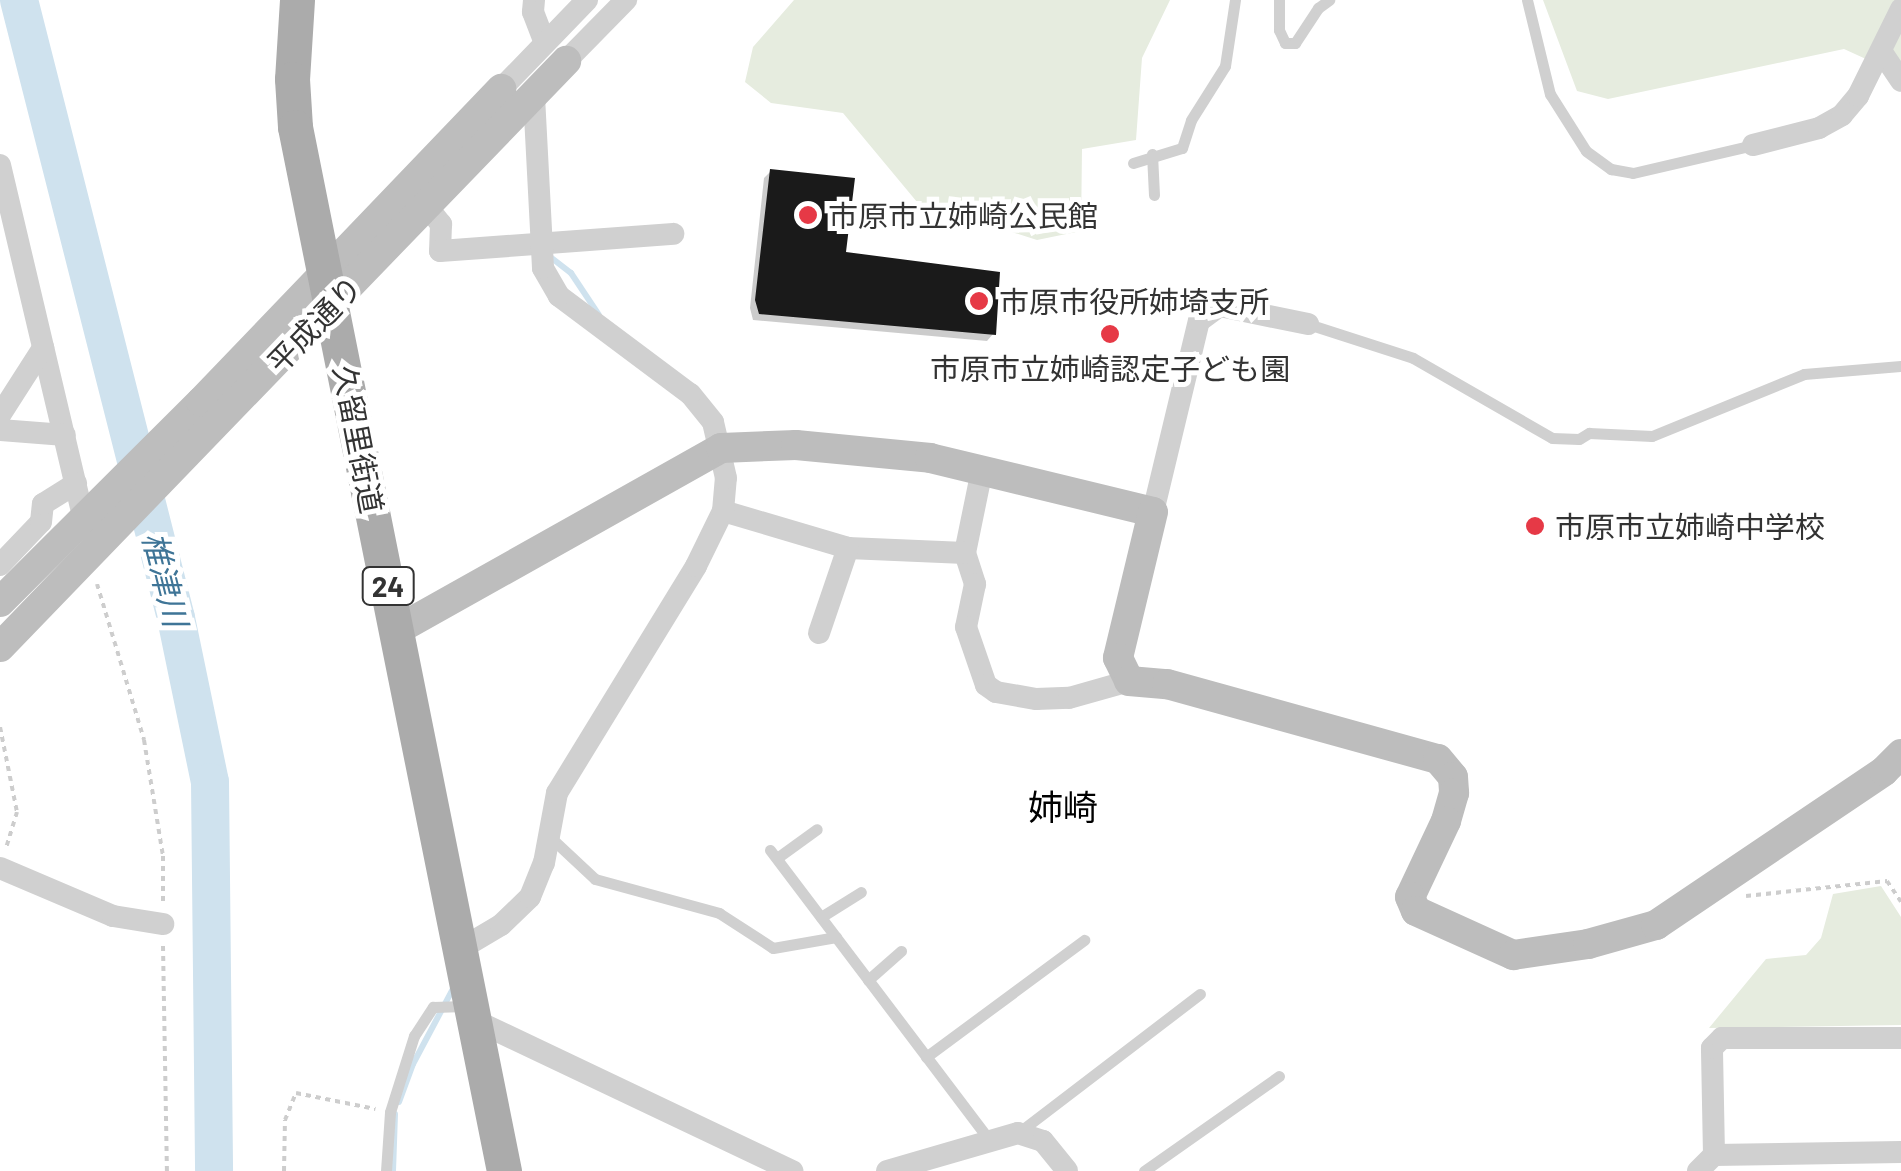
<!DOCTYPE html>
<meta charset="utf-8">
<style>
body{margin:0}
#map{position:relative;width:1901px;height:1171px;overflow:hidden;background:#fff;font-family:Barlow,"Noto Sans JP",sans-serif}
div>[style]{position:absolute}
.green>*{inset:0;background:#e6ecdf}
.shadow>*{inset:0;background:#0003}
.stream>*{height:6px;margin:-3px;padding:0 3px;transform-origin:3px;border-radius:3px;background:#cfe2ee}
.river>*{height:38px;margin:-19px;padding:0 19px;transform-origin:19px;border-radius:19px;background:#cfe2ee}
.building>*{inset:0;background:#1a1a1a}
.path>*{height:4px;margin-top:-2px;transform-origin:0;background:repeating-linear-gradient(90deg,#cdcdcd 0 5px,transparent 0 10px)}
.lane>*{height:11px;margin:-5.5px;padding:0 5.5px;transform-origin:5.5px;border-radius:5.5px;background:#d0d0d0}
.street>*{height:22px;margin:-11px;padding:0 11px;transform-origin:11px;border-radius:11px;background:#d0d0d0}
.secondary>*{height:30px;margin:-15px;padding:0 15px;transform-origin:15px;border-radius:15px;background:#bdbdbd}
.primary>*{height:35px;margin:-17.5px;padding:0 17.5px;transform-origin:17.5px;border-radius:17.5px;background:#ababab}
.dots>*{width:28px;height:28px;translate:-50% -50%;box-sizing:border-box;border:5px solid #fff;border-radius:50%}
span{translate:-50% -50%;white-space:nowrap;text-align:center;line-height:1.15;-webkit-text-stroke:10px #fff;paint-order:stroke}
.shield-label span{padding:2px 8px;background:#fff;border:2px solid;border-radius:8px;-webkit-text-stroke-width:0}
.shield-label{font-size:28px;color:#333;font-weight:700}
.poi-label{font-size:30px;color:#333}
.left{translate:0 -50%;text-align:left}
.street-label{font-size:30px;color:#333}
.water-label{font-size:32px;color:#3f7597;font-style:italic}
.quarter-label{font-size:35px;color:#000}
</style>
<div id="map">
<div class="green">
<div style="clip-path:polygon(794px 0,1170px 0,1142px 58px,1136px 140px,1082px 149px,1081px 231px,1037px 240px,917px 202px,843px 113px,771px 103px,745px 82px,753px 47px)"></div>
<div style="clip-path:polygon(1543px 0,1901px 0,1901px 75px,1844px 49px,1608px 99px,1577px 91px)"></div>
<div style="clip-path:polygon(1881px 886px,1901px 917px,1901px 1025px,1709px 1028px,1766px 959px,1806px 955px,1821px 938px,1833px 894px)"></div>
</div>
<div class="shadow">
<div style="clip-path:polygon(771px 171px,844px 254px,993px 334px,987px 341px,753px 320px,750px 308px,764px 178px)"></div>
</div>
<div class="stream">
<div style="left:549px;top:256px;width:28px;rotate:38deg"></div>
<div style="left:571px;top:273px;width:50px;rotate:56.3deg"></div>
<div style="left:399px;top:1102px;width:40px;rotate:-69.8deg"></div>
<div style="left:413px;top:1064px;width:87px;rotate:-62deg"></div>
<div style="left:393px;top:1171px;width:57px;rotate:-88deg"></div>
</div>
<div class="river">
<div style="left:19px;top:0;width:638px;rotate:75.75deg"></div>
<div style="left:176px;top:618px;width:167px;rotate:78.3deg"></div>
<div style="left:210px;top:782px;width:389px;rotate:89.4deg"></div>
</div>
<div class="building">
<div style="clip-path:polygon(770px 169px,855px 178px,846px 252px,1000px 272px,996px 335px,759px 314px,755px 300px)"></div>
</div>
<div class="path">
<div style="left:97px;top:584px;width:163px;rotate:73.2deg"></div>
<div style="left:144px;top:740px;width:118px;rotate:80.7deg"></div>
<div style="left:163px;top:856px;width:45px;rotate:90deg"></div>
<div style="left:0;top:727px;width:87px;rotate:78.7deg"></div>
<div style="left:17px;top:812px;width:39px;rotate:107deg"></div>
<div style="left:1746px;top:896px;width:142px;rotate:-6.1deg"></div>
<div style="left:1887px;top:881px;width:25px;rotate:56deg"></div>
<div style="left:163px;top:946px;width:225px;rotate:89deg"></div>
<div style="left:284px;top:1171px;width:51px;rotate:-88.9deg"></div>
<div style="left:285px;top:1120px;width:29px;rotate:-68deg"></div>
<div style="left:296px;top:1093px;width:81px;rotate:11.4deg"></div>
</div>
<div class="lane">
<div style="left:1279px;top:0;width:30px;rotate:90deg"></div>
<div style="left:1279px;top:30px;width:14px;rotate:65deg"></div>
<div style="left:1285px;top:43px;width:10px"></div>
<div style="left:1295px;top:43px;width:42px;rotate:-56.7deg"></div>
<div style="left:1318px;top:8px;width:14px;rotate:-36deg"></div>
<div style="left:1527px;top:0;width:97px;rotate:76.3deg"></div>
<div style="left:1550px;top:94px;width:67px;rotate:57.7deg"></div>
<div style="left:1586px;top:151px;width:31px;rotate:36deg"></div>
<div style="left:1611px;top:169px;width:22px;rotate:10deg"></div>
<div style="left:1633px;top:173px;width:123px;rotate:-13.1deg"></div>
<div style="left:1152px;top:154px;width:41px;rotate:87.2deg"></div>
<div style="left:1133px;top:163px;width:51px;rotate:-17deg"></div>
<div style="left:1182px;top:148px;width:29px;rotate:-72deg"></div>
<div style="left:1191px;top:120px;width:64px;rotate:-57.8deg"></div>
<div style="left:1225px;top:66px;width:67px;rotate:-81.4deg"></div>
<div style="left:1308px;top:324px;width:110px;rotate:17.9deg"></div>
<div style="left:1413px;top:358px;width:160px;rotate:29.9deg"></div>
<div style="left:1552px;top:438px;width:27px;rotate:2deg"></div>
<div style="left:1579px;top:439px;width:12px;rotate:-31deg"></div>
<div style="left:1589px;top:433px;width:63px;rotate:2.7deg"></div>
<div style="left:1652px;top:436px;width:164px;rotate:-22.2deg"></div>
<div style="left:1804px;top:374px;width:97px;rotate:-4.7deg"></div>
<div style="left:549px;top:836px;width:63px;rotate:43.1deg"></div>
<div style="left:595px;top:879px;width:129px;rotate:15.3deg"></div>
<div style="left:719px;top:913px;width:64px;rotate:32.9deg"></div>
<div style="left:773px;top:948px;width:64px;rotate:-9.9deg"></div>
<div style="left:770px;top:850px;width:365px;rotate:52.9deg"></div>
<div style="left:777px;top:858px;width:49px;rotate:-35.9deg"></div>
<div style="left:821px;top:917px;width:47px;rotate:-32deg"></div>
<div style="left:868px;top:980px;width:44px;rotate:-41.3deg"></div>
<div style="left:926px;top:1057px;width:197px;rotate:-36.5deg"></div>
<div style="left:1018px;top:1133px;width:229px;rotate:-37.4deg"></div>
<div style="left:386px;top:1171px;width:59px;rotate:-86.1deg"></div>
<div style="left:390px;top:1112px;width:80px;rotate:-72.5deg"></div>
<div style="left:414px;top:1036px;width:35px;rotate:-57deg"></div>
<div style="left:433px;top:1007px;width:32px;rotate:-2deg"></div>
<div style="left:1144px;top:1171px;width:165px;rotate:-35.1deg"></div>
</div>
<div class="street">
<div style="left:534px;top:0;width:12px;rotate:95deg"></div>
<div style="left:533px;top:12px;width:33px;rotate:69deg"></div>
<div style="left:1881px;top:51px;width:36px;rotate:56deg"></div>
<div style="left:566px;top:61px;width:86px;rotate:-45.5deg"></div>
<div style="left:501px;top:89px;width:124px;rotate:-46deg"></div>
<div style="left:1753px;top:145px;width:68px;rotate:-14.4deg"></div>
<div style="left:1819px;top:128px;width:26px;rotate:-29deg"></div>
<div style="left:1842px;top:115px;width:25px;rotate:-50deg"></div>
<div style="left:1858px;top:96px;width:97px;rotate:-63.7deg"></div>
<div style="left:0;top:165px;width:361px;rotate:76.7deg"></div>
<div style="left:428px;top:208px;width:21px;rotate:51deg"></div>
<div style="left:441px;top:224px;width:27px;rotate:92deg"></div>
<div style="left:440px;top:251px;width:234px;rotate:-4.2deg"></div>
<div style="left:0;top:415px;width:80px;rotate:-57.3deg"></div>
<div style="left:0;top:430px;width:65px;rotate:4.4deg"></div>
<div style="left:982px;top:470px;width:85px;rotate:101.6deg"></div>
<div style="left:965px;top:553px;width:33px;rotate:72deg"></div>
<div style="left:975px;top:584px;width:44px;rotate:101.8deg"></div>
<div style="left:966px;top:627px;width:61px;rotate:71deg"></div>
<div style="left:986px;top:685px;width:12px;rotate:35deg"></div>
<div style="left:996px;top:692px;width:41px;rotate:9.9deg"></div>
<div style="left:1036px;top:699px;width:33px;rotate:-2deg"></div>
<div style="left:1069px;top:698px;width:62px;rotate:-15.8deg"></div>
<div style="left:723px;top:511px;width:130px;rotate:16.5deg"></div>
<div style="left:848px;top:548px;width:117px;rotate:2.4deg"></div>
<div style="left:1153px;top:512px;width:196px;rotate:-76.5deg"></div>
<div style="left:1199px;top:321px;width:26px;rotate:-36deg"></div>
<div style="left:1220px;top:306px;width:90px;rotate:11.6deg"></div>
<div style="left:0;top:565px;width:59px;rotate:-46.4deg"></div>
<div style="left:41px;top:522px;width:18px;rotate:-84deg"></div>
<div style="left:43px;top:504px;width:39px;rotate:-32deg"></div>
<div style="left:819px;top:633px;width:90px;rotate:-71.2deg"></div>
<div style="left:0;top:868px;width:123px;rotate:23deg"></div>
<div style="left:113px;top:916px;width:51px;rotate:9.1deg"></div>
<div style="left:457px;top:951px;width:51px;rotate:-30.6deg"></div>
<div style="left:501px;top:925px;width:40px;rotate:-44deg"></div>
<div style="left:530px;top:897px;width:37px;rotate:-68deg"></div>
<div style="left:544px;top:863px;width:71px;rotate:-79.5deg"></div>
<div style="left:557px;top:793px;width:266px;rotate:-58.5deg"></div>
<div style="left:696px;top:566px;width:61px;rotate:-63.9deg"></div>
<div style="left:723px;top:511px;width:33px;rotate:-85deg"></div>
<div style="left:726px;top:478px;width:57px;rotate:-103.1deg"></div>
<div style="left:713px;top:422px;width:36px;rotate:-129deg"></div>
<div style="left:690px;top:394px;width:164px;rotate:-143.2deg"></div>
<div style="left:559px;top:296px;width:32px;rotate:-120deg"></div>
<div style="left:543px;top:268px;width:173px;rotate:-93deg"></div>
<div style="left:470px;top:1018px;width:357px;rotate:25.4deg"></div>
<div style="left:1714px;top:1155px;width:187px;rotate:-0.9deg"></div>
<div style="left:887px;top:1171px;width:136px;rotate:-16.2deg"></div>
<div style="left:1018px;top:1133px;width:26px;rotate:18deg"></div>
<div style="left:1043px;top:1141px;width:38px;rotate:51deg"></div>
<div style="left:1698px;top:1171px;width:23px;rotate:-45deg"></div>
<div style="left:1714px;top:1155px;width:107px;rotate:-91.1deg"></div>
<div style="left:1712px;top:1048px;width:14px;rotate:-45deg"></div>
<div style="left:1722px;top:1038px;width:179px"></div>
</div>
<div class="secondary">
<div style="left:0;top:602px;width:284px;rotate:-44.9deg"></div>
<div style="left:201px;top:402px;width:434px;rotate:-46.2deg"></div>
<div style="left:397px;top:630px;width:372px;rotate:-29.3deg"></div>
<div style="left:721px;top:448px;width:75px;rotate:-2.3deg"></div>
<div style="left:796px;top:445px;width:135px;rotate:5.5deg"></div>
<div style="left:930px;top:458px;width:229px;rotate:13.6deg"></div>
<div style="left:1153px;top:512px;width:150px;rotate:103.5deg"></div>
<div style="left:1118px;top:658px;width:25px;rotate:64deg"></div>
<div style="left:1129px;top:681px;width:38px;rotate:5deg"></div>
<div style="left:1167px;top:684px;width:281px;rotate:15.5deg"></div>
<div style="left:1438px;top:759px;width:23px;rotate:50deg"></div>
<div style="left:1453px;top:777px;width:16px;rotate:86deg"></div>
<div style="left:1454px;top:793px;width:29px;rotate:106deg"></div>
<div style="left:1446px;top:821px;width:84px;rotate:115.3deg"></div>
<div style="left:1410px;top:897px;width:15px;rotate:67deg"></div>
<div style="left:1416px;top:911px;width:107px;rotate:24.4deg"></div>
<div style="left:1513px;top:955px;width:76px;rotate:-8.3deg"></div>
<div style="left:1588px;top:944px;width:71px;rotate:-15.6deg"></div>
<div style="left:1656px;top:925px;width:275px;rotate:-34deg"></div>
<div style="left:1884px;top:771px;width:24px;rotate:-45deg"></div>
<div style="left:0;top:647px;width:815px;rotate:-45.99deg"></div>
</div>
<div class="primary">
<div style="left:297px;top:0;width:79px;rotate:93.6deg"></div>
<div style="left:292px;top:79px;width:48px;rotate:86.4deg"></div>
<div style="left:295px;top:127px;width:1065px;rotate:78.68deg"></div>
</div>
<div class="dots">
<div style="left:808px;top:215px;background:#e63946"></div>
<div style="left:979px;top:301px;background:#e63946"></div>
<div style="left:1110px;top:334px;background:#e63946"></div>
<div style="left:1535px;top:526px;background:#e63946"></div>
</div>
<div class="shield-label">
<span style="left:388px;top:586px">24</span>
</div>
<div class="poi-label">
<span class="left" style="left:828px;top:215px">市原市立姉崎公民館</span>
<span class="left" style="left:999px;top:301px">市原市役所姉埼支所</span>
<span style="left:1110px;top:368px">市原市立姉崎認定子ども園</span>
<span class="left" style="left:1555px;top:526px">市原市立姉崎中学校</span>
</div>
<div class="street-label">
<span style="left:314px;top:324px;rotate:-46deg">平成通り</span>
<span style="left:359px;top:439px;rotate:79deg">久留里街道</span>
</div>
<div class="water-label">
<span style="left:166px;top:579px;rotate:76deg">椎津川</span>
</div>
<div class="quarter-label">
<span style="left:1063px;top:806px">姉崎</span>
</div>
</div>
